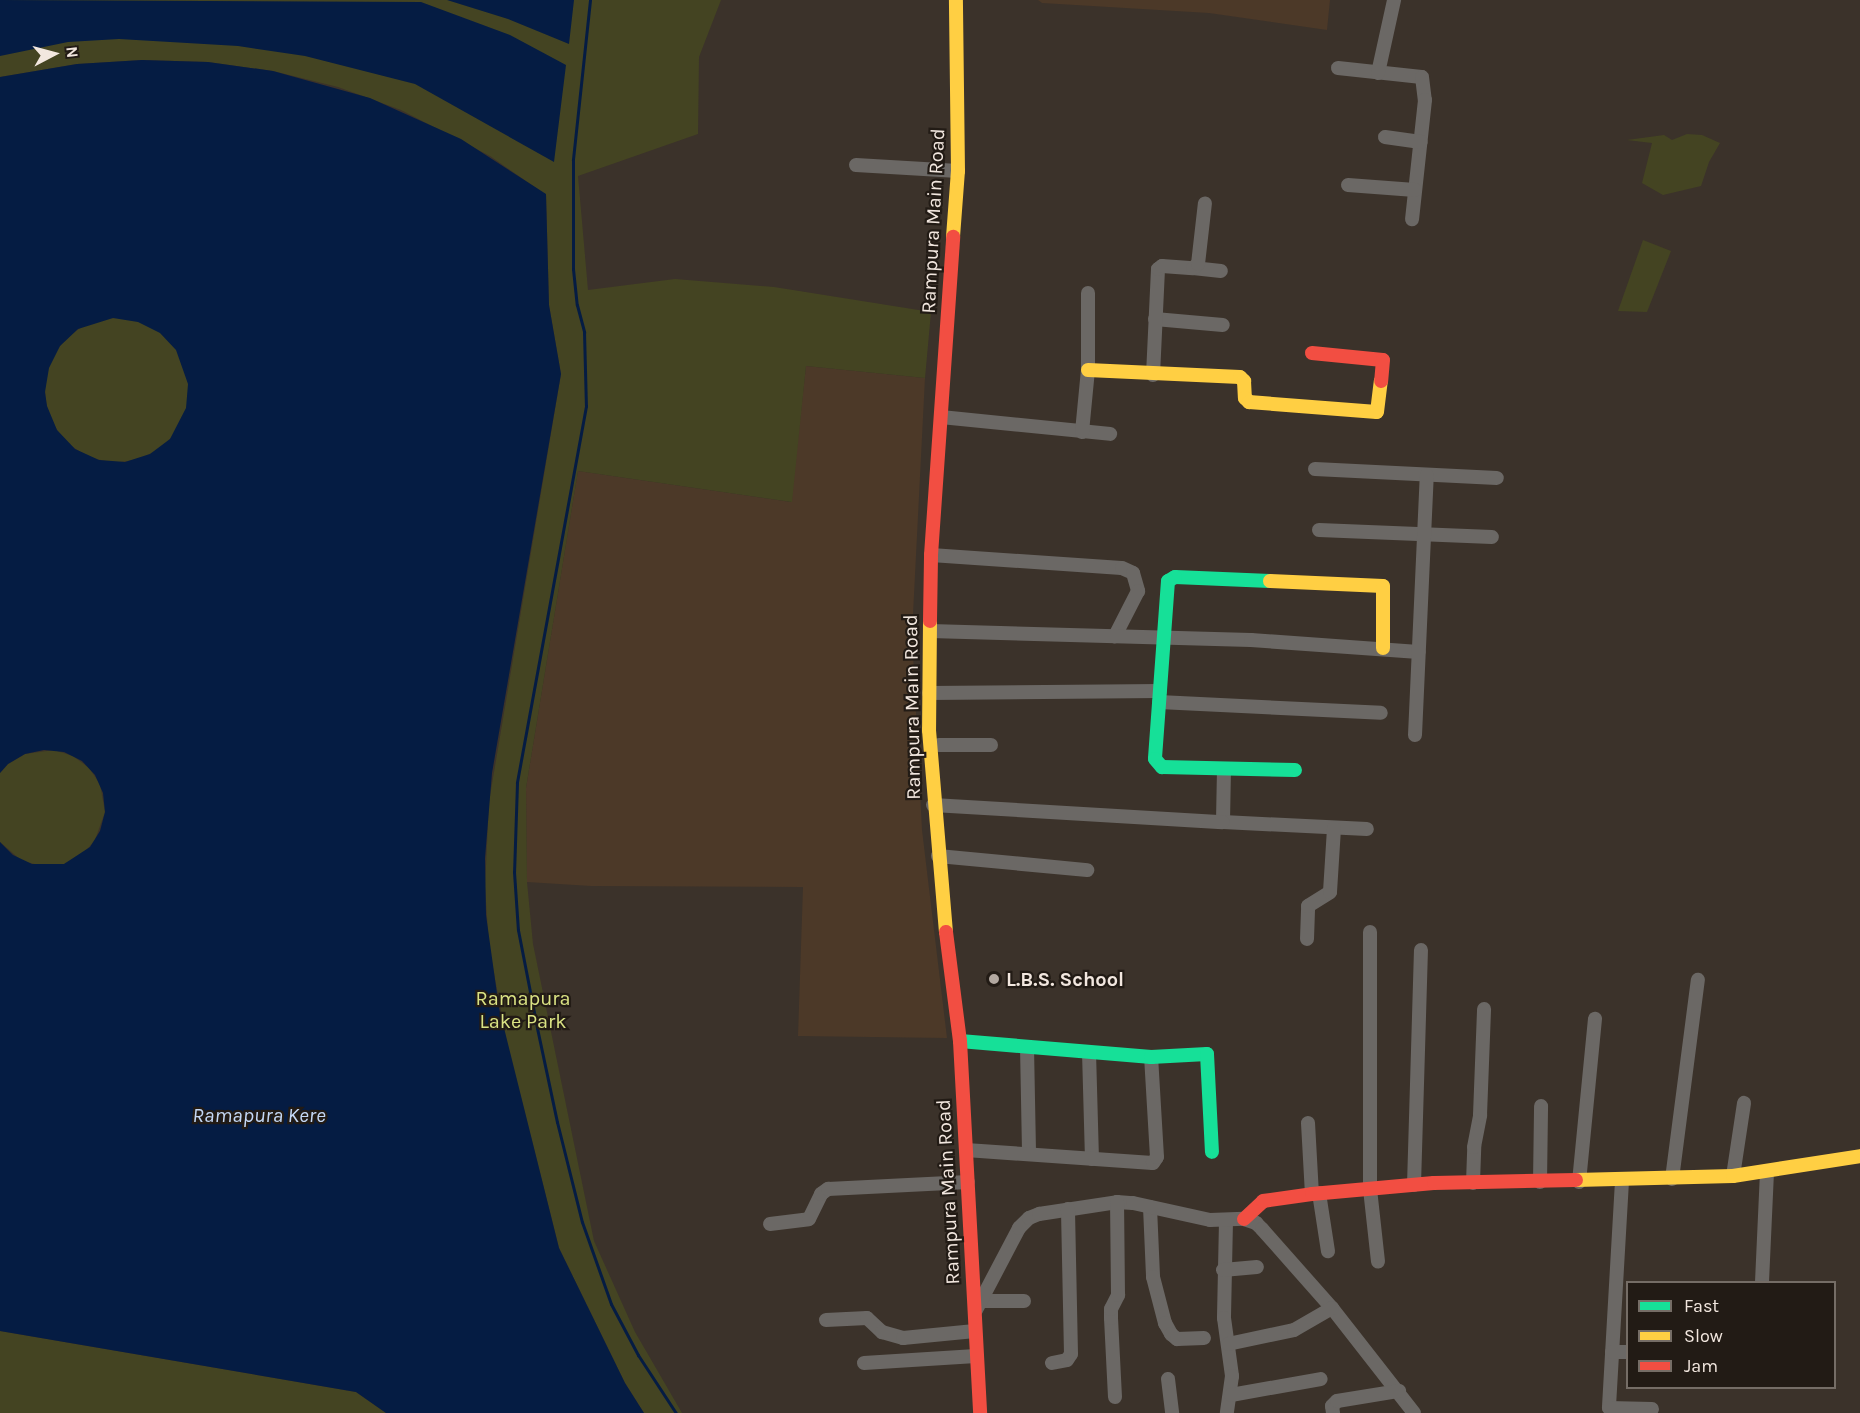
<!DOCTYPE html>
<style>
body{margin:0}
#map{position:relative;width:1860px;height:1413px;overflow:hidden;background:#3b322a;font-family:Karla,sans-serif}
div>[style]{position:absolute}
.built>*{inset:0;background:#4c3928}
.green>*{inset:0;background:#442}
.round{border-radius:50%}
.water>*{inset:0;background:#051c43}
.stream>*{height:3px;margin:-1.5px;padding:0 1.5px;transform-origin:1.5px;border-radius:1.5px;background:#051c43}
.street>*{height:14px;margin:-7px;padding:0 7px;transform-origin:7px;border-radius:7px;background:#6b6865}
.fast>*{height:14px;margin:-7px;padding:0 7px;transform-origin:7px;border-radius:7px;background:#16e098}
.slow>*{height:14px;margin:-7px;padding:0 7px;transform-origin:7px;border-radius:7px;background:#ffcf43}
.jam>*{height:14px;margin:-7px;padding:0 7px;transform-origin:7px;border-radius:7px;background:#f24e42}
.dots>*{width:16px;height:16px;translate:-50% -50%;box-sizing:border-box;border:3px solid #221b15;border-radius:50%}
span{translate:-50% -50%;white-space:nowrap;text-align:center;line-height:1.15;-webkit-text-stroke:4.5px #221b15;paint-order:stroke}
.street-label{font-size:20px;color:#f2e7df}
.poi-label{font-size:20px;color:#f2e7df;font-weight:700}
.left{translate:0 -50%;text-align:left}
.park-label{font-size:20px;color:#dbe384}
.water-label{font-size:21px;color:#c4d8f6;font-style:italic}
.legend{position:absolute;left:1626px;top:1281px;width:210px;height:108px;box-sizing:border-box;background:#221b15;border:2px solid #756d66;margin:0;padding:8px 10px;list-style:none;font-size:18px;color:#f2e7df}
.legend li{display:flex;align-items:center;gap:12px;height:30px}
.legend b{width:30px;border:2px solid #756d66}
.north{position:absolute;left:24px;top:24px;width:60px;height:60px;-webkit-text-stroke:4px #221b15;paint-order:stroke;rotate:84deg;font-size:16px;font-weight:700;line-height:24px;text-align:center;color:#f2e7df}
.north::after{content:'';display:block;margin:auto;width:21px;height:27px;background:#f2e7df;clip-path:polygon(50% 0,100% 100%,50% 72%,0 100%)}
</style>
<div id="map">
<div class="built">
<div style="clip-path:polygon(1038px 0,1330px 0,1327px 30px,1209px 13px,1042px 3px)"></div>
<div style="clip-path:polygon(806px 366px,925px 378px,912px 634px,922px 830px,947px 1038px,798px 1036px,803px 887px,591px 886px,527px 882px,526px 788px,578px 471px,791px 502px)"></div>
</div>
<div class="green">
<div style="clip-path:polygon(0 0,721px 0,699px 57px,698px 134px,578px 176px,588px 290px,675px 279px,774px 287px,931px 312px,925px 378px,806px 366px,792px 502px,578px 471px,526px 788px,527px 882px,533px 944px,594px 1241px,635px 1332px,682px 1413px,644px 1413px,625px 1383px,559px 1248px,506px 1038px,489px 946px,485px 887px,489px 802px,561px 374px,549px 305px,546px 195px,490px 156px,401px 110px,338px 87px,273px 71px,208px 62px,142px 60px,77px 64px,0 77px)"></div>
<div style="clip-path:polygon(1687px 134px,1702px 135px,1720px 143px,1709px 162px,1701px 186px,1663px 195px,1642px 183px,1652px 143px,1627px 140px,1664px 135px,1672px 140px)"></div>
<div style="clip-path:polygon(1643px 240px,1671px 251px,1647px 312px,1618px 311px)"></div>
<div class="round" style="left:45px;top:318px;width:144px;height:144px"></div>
<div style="clip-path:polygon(54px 750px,73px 756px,89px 768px,100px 784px,105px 812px,95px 840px,83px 854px,64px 864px,43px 866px,22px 861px,0 842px,0 773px,8px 764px,25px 754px)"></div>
<div style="clip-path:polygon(0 1331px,356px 1392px,386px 1413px,0 1413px)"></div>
</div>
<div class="water">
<div style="clip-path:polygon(0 0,421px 2px,510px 35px,566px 65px,554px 162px,415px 84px,305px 56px,238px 46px,119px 39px,68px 42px,0 56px)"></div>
<div style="clip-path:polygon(447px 0,574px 0,569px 44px,508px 19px)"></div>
<div style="clip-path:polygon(evenodd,142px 60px,208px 62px,273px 71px,370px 98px,461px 139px,546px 194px,549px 305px,561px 374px,492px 773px,485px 858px,486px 915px,499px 1008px,559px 1248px,625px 1383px,644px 1413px,386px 1413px,356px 1392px,0 1331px,0 842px,13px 855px,32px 864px,64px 864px,90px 847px,100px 831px,105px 812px,103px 793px,95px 775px,82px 761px,64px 752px,44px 750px,25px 754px,8px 764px,0 773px,0 77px,77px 64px,142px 60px,113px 318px,138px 322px,160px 333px,176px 350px,188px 384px,186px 408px,170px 439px,150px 454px,125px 462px,99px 460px,75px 449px,57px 430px,47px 406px,45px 392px,49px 368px,60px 346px,78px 329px,113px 318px)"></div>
</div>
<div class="stream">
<div style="left:590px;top:0;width:161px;rotate:96.1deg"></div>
<div style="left:573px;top:160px;width:109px;rotate:90deg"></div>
<div style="left:573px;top:269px;width:36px;rotate:84deg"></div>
<div style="left:577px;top:305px;width:28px;rotate:75deg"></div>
<div style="left:584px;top:332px;width:74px;rotate:88.5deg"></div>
<div style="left:586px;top:406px;width:383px;rotate:100.4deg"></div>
<div style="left:517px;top:783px;width:89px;rotate:91.9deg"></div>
<div style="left:514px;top:872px;width:58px;rotate:86.1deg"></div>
<div style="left:518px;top:930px;width:100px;rotate:79deg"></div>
<div style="left:537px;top:1028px;width:96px;rotate:78deg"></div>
<div style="left:557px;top:1122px;width:103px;rotate:76deg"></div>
<div style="left:582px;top:1222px;width:87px;rotate:70.5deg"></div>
<div style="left:611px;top:1304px;width:58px;rotate:62.1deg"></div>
<div style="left:638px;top:1355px;width:69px;rotate:56.8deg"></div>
</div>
<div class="street">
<div style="left:1338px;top:68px;width:84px;rotate:6.1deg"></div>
<div style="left:1422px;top:77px;width:23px;rotate:83deg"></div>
<div style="left:1425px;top:100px;width:120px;rotate:96.2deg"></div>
<div style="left:1378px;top:73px;width:75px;rotate:-77.6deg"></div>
<div style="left:1385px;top:137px;width:36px;rotate:8deg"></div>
<div style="left:856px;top:165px;width:102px;rotate:3.4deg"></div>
<div style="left:1348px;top:185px;width:67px;rotate:4.3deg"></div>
<div style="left:1193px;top:268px;width:28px;rotate:6deg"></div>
<div style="left:1155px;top:319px;width:68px;rotate:5deg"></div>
<div style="left:1153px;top:375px;width:106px;rotate:-87.3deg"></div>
<div style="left:1158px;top:269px;width:5px;rotate:-37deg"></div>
<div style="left:1162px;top:266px;width:31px;rotate:4deg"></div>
<div style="left:1193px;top:268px;width:6px;rotate:-39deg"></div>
<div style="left:1198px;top:264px;width:61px;rotate:-83.5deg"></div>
<div style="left:941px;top:417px;width:170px;rotate:5.7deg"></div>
<div style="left:1082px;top:432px;width:62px;rotate:-84.5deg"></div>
<div style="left:1088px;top:370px;width:77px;rotate:-90deg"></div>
<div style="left:1315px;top:469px;width:182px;rotate:2.8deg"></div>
<div style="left:1319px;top:530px;width:173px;rotate:2.3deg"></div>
<div style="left:931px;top:555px;width:191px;rotate:3.9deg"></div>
<div style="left:1122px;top:568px;width:12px;rotate:24deg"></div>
<div style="left:1133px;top:573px;width:19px;rotate:74deg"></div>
<div style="left:1138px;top:591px;width:51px;rotate:117.1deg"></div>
<div style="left:930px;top:631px;width:321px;rotate:1.6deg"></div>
<div style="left:1251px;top:640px;width:168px;rotate:4.1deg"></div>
<div style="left:929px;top:693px;width:231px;rotate:-0.5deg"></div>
<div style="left:1159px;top:702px;width:222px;rotate:2.8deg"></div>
<div style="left:1415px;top:735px;width:260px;rotate:-87.4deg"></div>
<div style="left:939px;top:745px;width:52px"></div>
<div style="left:1224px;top:769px;width:53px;rotate:91.1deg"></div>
<div style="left:1223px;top:822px;width:144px;rotate:2.8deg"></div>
<div style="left:933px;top:805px;width:290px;rotate:3.4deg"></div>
<div style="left:938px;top:856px;width:150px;rotate:5.4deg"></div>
<div style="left:1370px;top:932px;width:257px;rotate:90deg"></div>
<div style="left:1370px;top:1189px;width:73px;rotate:83.7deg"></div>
<div style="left:1307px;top:939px;width:33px;rotate:-88deg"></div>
<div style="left:1308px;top:906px;width:26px;rotate:-32deg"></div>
<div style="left:1330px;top:892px;width:64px;rotate:-86.4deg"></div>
<div style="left:1027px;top:1047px;width:107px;rotate:88.9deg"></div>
<div style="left:1089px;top:1052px;width:107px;rotate:88.4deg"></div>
<div style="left:1308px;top:1123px;width:71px;rotate:86.8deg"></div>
<div style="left:966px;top:1150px;width:187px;rotate:4deg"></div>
<div style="left:1153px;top:1163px;width:7px;rotate:-56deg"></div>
<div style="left:1157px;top:1157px;width:100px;rotate:-93.4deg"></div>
<div style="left:1733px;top:1176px;width:74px;rotate:-81.4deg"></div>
<div style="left:1672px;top:1179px;width:201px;rotate:-82.6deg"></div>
<div style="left:1622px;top:1181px;width:227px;rotate:93.3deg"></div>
<div style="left:1609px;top:1408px;width:43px;rotate:1.3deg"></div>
<div style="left:1540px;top:1182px;width:76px;rotate:-89.2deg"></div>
<div style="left:1579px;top:1182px;width:164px;rotate:-84.4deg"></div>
<div style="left:1473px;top:1183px;width:36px;rotate:-88deg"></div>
<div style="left:1474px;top:1147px;width:33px;rotate:-79deg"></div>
<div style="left:1480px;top:1115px;width:106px;rotate:-87.8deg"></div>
<div style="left:1414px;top:1185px;width:235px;rotate:-88.3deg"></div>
<div style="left:1319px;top:1193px;width:59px;rotate:81.2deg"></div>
<div style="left:1150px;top:1207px;width:70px;rotate:87.5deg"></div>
<div style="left:1153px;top:1277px;width:48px;rotate:75.4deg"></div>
<div style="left:1165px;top:1323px;width:13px;rotate:61deg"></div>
<div style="left:1171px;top:1334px;width:8px;rotate:40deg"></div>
<div style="left:1177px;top:1339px;width:27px;rotate:-2deg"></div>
<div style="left:1226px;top:1221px;width:97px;rotate:91.2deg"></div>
<div style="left:1224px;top:1318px;width:59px;rotate:82.1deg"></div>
<div style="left:1232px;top:1376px;width:37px;rotate:98deg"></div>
<div style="left:770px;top:1224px;width:39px;rotate:-7deg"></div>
<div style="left:809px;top:1219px;width:28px;rotate:-64deg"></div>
<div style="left:821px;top:1194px;width:9px;rotate:-36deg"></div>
<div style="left:828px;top:1189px;width:140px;rotate:-2.9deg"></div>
<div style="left:1223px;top:1270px;width:34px;rotate:-5deg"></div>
<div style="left:1762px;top:1282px;width:109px;rotate:-87.4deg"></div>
<div style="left:980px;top:1301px;width:44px"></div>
<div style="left:976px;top:1310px;width:93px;rotate:-62.3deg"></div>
<div style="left:1019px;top:1228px;width:14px;rotate:-45deg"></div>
<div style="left:1029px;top:1218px;width:11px;rotate:-22deg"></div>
<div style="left:1039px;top:1214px;width:79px;rotate:-8.7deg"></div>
<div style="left:1117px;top:1202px;width:16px;rotate:4deg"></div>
<div style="left:1133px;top:1203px;width:79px;rotate:12.4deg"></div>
<div style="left:1210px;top:1220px;width:34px;rotate:-2deg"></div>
<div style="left:1244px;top:1219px;width:13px;rotate:18deg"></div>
<div style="left:1256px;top:1223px;width:8px;rotate:45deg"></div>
<div style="left:1262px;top:1229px;width:106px;rotate:48.5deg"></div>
<div style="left:1332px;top:1308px;width:133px;rotate:52deg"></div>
<div style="left:826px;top:1320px;width:41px;rotate:-2.8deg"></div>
<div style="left:867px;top:1318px;width:21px;rotate:43deg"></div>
<div style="left:882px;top:1332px;width:22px;rotate:16deg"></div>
<div style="left:903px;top:1338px;width:72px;rotate:-5.6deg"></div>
<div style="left:1228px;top:1344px;width:67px;rotate:-12deg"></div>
<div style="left:1294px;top:1330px;width:44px;rotate:-30.1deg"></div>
<div style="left:1612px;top:1352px;width:16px"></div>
<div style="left:864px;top:1363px;width:112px;rotate:-3.6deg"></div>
<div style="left:1052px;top:1363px;width:15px;rotate:-11deg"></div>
<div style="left:1067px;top:1360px;width:7px;rotate:-56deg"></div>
<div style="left:1071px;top:1354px;width:145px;rotate:-91.2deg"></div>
<div style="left:1168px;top:1379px;width:34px;rotate:83deg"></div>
<div style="left:1231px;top:1395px;width:91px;rotate:-10.1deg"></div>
<div style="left:1115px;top:1397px;width:79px;rotate:-92.9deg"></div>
<div style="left:1111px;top:1318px;width:9px;rotate:-90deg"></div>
<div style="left:1111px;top:1309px;width:16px;rotate:-63deg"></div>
<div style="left:1118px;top:1295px;width:93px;rotate:-90.6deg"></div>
<div style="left:1333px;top:1413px;width:7px;rotate:-98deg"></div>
<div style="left:1332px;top:1406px;width:7px;rotate:-45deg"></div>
<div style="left:1337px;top:1401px;width:63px;rotate:-9.2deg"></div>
</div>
<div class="fast">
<div style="left:1270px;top:581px;width:95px;rotate:-177.6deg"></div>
<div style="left:1175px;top:577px;width:8px;rotate:150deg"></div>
<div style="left:1168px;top:581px;width:178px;rotate:94.2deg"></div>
<div style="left:1155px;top:759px;width:11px;rotate:49deg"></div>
<div style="left:1162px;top:767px;width:133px;rotate:1.3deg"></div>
<div style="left:960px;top:1041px;width:192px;rotate:4.8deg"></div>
<div style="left:1151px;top:1057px;width:56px;rotate:-3.1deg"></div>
<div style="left:1207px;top:1054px;width:98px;rotate:87.1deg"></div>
</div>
<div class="slow">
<div style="left:953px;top:237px;width:66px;rotate:-85.7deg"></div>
<div style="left:958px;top:171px;width:171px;rotate:-90.7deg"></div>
<div style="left:1088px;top:370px;width:152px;rotate:2.6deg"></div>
<div style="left:1240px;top:377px;width:6px;rotate:45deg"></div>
<div style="left:1244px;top:381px;width:17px;rotate:87deg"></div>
<div style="left:1245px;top:398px;width:6px;rotate:45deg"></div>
<div style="left:1249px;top:402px;width:128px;rotate:4.5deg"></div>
<div style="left:1377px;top:412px;width:31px;rotate:-83deg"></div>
<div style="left:1270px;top:581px;width:113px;rotate:2.5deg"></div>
<div style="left:1383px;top:586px;width:62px;rotate:90deg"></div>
<div style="left:930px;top:621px;width:109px;rotate:90.5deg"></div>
<div style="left:929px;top:730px;width:203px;rotate:85.2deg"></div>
<div style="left:1576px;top:1180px;width:157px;rotate:-1.5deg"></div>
<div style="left:1733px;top:1176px;width:129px;rotate:-8.9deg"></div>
</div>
<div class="jam">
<div style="left:1312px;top:353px;width:71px;rotate:5.6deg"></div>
<div style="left:1383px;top:360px;width:21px;rotate:95deg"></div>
<div style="left:930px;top:621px;width:66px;rotate:-89.1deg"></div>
<div style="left:931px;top:555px;width:319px;rotate:-86deg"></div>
<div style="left:946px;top:932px;width:110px;rotate:82.7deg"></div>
<div style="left:960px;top:1041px;width:373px;rotate:86.9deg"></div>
<div style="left:1244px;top:1219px;width:26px;rotate:-43deg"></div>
<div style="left:1263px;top:1201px;width:49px;rotate:-8.1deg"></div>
<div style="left:1312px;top:1194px;width:122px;rotate:-5.2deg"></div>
<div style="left:1434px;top:1183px;width:142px;rotate:-1.2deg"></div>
</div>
<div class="dots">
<div style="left:994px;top:979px;background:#b2a8a0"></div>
</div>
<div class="street-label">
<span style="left:933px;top:221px;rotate:-87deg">Rampura Main Road</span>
<span style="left:912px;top:707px;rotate:-91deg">Rampura Main Road</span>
<span style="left:948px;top:1192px;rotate:-93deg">Rampura Main Road</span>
</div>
<div class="poi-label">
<span class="left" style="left:1006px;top:979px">L.B.S. School</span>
</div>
<div class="park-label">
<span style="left:523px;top:1010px">Ramapura<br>Lake Park</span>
</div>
<div class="water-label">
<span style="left:259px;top:1115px">Ramapura Kere</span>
</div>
<ul class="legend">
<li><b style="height:8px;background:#16e098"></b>Fast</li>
<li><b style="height:8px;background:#ffcf43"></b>Slow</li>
<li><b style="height:8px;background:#f24e42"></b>Jam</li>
</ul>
<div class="north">N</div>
</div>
